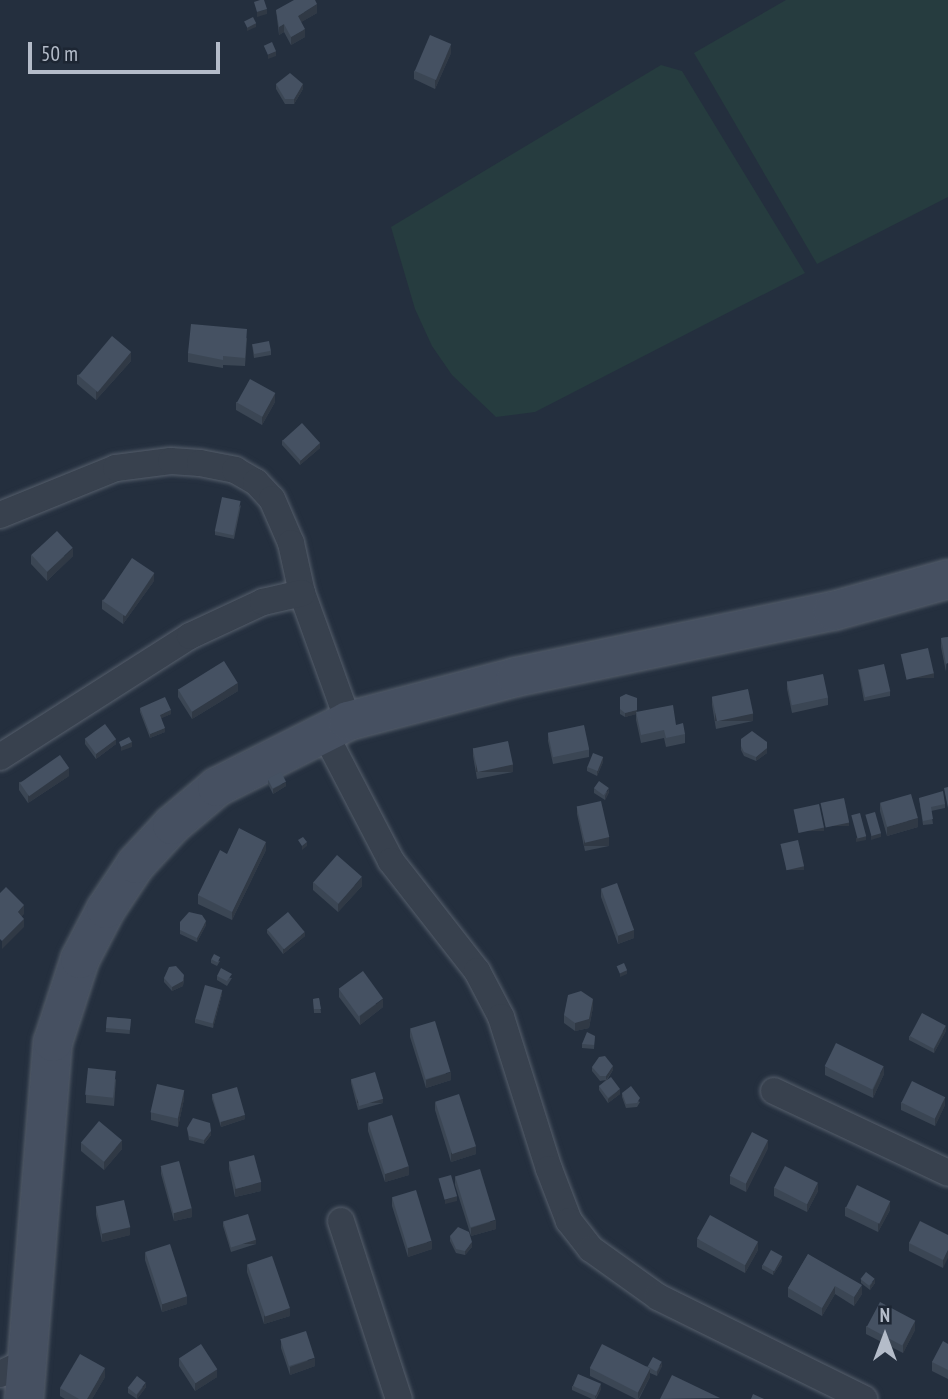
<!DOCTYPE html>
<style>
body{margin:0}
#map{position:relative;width:948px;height:1399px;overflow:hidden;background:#242f3e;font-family:"PT Sans Narrow",sans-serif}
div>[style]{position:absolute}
.green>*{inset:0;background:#263c3f}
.roads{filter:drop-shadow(0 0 2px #565f6c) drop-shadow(0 0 2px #565f6c)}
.street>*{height:26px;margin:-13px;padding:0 13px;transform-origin:13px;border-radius:13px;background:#38414e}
.secondary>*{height:38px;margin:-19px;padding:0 19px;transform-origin:19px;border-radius:19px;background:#465061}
.wall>*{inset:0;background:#3b4654;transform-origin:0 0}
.shaded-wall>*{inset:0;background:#303945;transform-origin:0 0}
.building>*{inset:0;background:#455162;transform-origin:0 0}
span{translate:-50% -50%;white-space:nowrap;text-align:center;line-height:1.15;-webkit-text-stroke:7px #1d2633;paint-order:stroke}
.north{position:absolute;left:850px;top:1301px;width:70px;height:70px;-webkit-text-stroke:5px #1d2633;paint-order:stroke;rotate:0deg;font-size:19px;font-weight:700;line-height:28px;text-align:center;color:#b4bcc9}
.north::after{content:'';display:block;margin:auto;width:24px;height:32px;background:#b4bcc9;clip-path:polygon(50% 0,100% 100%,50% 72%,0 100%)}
.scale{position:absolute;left:28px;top:42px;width:192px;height:32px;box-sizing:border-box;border:4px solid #b4bcc9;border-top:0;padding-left:9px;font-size:21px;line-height:24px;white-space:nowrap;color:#b4bcc9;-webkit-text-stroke:5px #1d2633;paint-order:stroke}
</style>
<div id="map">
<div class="green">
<div style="clip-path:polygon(786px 0,948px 0,948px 197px,817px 264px,694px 53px)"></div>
<div style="clip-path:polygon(661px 65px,682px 71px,805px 273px,535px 412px,496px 417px,452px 375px,432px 346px,415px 309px,391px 227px)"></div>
</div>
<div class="roads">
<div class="street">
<div style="left:0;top:515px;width:125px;rotate:-22.1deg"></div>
<div style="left:116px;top:468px;width:55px;rotate:-7.3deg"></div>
<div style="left:171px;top:461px;width:29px;rotate:4deg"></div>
<div style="left:200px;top:463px;width:36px;rotate:11deg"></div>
<div style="left:235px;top:470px;width:24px;rotate:30deg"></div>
<div style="left:256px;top:482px;width:23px;rotate:47deg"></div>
<div style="left:272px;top:499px;width:48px;rotate:66.6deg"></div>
<div style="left:291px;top:543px;width:51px;rotate:77.6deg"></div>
<div style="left:302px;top:593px;width:136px;rotate:70.2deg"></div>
<div style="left:325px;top:734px;width:143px;rotate:62.5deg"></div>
<div style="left:391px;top:861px;width:140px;rotate:52deg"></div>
<div style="left:477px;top:971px;width:52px;rotate:62.4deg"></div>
<div style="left:501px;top:1017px;width:159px;rotate:72.5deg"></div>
<div style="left:549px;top:1169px;width:56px;rotate:69deg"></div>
<div style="left:569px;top:1221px;width:36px;rotate:52deg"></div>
<div style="left:591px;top:1249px;width:82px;rotate:35.6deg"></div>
<div style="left:658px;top:1297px;width:230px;rotate:26.3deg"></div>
<div style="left:0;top:757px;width:225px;rotate:-32.5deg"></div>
<div style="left:190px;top:636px;width:81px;rotate:-25deg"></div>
<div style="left:263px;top:602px;width:40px;rotate:-13deg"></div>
<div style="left:774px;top:1091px;width:192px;rotate:25.2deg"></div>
<div style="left:341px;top:1221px;width:187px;rotate:72deg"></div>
<div style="left:0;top:1374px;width:29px;rotate:-25deg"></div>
</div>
<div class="secondary">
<div style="left:24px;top:1399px;width:358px;rotate:-85.4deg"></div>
<div style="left:53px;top:1042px;width:87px;rotate:-72deg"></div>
<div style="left:80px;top:959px;width:56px;rotate:-62.5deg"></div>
<div style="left:106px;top:909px;width:54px;rotate:-56.3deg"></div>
<div style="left:136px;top:864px;width:53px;rotate:-47.3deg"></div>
<div style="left:172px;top:825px;width:59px;rotate:-40.2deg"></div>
<div style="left:217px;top:787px;width:147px;rotate:-26.7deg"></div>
<div style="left:348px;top:721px;width:174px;rotate:-14.7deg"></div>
<div style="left:516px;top:677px;width:324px;rotate:-11.8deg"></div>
<div style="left:833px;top:611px;width:119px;rotate:-15.5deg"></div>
</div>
</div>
<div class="wall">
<div style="clip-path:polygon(276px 10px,317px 13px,301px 22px,305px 37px,291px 45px,284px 32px,279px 35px)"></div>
<div style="clip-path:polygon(451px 53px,435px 89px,414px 79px,414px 71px)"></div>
<div style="clip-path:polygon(276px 84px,303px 89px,294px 104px,285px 104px,276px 89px)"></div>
<div style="clip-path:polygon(247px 338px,245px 366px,223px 365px,223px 368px,188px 362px,188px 353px)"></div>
<div style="clip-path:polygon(252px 344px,271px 351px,271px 355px,254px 358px)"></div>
<div style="clip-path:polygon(131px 361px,96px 400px,77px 384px,77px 375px)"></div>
<div style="clip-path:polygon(236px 402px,275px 402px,262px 425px,236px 410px)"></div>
<div style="clip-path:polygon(282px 440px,320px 448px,300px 465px,282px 445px)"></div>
<div style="clip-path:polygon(241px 505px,234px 539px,215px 535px,215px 531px)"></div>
<div style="clip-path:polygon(31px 555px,73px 556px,47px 581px,31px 564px)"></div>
<div style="clip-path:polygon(154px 581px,123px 624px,102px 609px,102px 600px)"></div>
<div style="clip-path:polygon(948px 637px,946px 672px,941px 647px,941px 638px)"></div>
<div style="clip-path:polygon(858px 669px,890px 691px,890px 696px,864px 701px)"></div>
<div style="clip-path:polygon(787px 681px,828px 697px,828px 705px,792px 713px,787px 689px)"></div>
<div style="clip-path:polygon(178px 689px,238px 691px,192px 719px,178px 697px)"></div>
<div style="clip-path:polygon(620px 697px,637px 698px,637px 712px,676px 725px,685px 734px,685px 743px,666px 747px,664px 738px,641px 743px,636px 720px,636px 714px,625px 717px,620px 714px)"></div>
<div style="clip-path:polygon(712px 697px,753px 721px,716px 729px,712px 705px)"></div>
<div style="clip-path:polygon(140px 708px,171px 714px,161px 718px,165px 732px,150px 738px,140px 712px)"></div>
<div style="clip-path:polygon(548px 733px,589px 749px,589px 757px,553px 764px,548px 741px)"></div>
<div style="clip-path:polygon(85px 739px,116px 744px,96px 759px,85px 744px)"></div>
<div style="clip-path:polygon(741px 739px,767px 742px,767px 753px,756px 761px,744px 756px,741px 750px)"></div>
<div style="clip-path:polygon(473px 748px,513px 772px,477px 779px,473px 756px)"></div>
<div style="clip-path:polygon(603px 762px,597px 776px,587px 771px,587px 767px)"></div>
<div style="clip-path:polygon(69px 776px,28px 803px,19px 790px,19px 782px)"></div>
<div style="clip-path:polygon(268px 780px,286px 786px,273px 794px,268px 784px)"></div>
<div style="clip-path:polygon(594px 789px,609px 792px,605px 800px,594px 793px)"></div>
<div style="clip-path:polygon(919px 798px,945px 804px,945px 808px,931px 811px,933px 824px,923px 825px)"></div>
<div style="clip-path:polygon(880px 803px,918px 827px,887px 836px,880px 811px)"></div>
<div style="clip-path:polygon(577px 806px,609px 846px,585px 851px,577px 814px)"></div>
<div style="clip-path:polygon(266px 850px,232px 920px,198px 904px,198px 895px,227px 854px)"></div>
<div style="clip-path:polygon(313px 882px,362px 886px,338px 912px,313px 890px)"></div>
<div style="clip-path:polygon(601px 889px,634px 938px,618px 944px,601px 897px)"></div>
<div style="clip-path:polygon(180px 922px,206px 925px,197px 942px,180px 934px)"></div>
<div style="clip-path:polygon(267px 929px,305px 936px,283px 954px,267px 933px)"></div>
<div style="clip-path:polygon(211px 959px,220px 961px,217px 966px,211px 963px)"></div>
<div style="clip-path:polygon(217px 976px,232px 978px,227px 986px,217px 980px)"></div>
<div style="clip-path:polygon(164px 978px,184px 979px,183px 986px,172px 991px,164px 982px)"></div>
<div style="clip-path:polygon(339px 989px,383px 1007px,360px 1025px,339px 997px)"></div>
<div style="clip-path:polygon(222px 994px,213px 1028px,195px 1023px,195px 1019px)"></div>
<div style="clip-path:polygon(319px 998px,321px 1013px,314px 1013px,313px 999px)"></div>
<div style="clip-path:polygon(593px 1007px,589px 1028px,575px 1031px,564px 1023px,564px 1015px)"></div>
<div style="left:107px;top:1017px;width:24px;height:15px;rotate:5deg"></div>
<div style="clip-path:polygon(410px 1029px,451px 1080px,426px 1088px,410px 1037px)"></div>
<div style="clip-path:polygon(946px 1031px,934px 1053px,909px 1040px,909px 1036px)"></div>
<div style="clip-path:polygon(595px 1036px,594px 1049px,582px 1048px,582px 1044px)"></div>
<div style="clip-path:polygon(592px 1067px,613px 1070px,607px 1080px,620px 1094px,608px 1103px,599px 1090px,599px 1086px,606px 1080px,600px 1081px,592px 1071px)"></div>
<div style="clip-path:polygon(825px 1067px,884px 1074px,873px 1098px,825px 1075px)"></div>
<div style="clip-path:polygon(116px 1079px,114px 1106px,86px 1103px,86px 1095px)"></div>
<div style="clip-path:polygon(351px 1079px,383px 1103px,358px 1110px,351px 1083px)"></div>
<div style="clip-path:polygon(622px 1093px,640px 1102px,637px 1107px,626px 1108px,622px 1097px)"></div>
<div style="clip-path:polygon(212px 1094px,245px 1119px,221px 1127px,212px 1099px)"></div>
<div style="clip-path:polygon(184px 1099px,178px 1127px,151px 1120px,151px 1112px)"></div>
<div style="clip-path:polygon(435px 1102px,476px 1154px,451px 1162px,435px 1110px)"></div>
<div style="clip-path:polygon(901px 1102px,945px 1105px,935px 1126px,901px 1110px)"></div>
<div style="clip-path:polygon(368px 1123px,409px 1175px,385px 1182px,368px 1131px)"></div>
<div style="clip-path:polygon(187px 1128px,211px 1135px,204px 1144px,189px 1140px)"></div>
<div style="clip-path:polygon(81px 1142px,122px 1149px,104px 1170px,81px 1151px)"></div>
<div style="clip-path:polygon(768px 1148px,746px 1192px,730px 1184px,730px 1176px)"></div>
<div style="clip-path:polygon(229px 1161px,261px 1191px,235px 1197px,229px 1169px)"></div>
<div style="clip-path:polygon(161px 1166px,192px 1217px,174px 1221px,161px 1174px)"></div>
<div style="clip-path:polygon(455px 1176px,496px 1229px,471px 1236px,455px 1185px)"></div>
<div style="clip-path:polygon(774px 1187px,818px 1191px,807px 1212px,774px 1196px)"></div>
<div style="clip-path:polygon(392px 1197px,432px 1249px,408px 1257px,392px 1206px)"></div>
<div style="clip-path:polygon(96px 1206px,130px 1235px,102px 1242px,96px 1215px)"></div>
<div style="clip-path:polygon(845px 1207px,890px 1210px,878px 1232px,845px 1216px)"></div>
<div style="clip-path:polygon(223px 1222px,256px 1244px,231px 1252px,223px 1226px)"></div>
<div style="clip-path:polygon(948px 1235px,943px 1268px,909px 1251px,909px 1243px)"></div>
<div style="clip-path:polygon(450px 1236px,472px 1247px,465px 1255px,456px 1253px,450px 1241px)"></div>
<div style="clip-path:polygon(697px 1239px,758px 1250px,745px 1273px,697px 1247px)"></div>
<div style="clip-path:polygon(145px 1252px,187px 1304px,162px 1312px,145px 1260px)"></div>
<div style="clip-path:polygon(808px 1254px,862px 1294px,854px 1306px,835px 1294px,822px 1316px,788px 1297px,788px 1288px)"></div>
<div style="clip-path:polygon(782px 1261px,773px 1275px,762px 1269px,762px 1265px)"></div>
<div style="clip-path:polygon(247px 1264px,290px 1316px,264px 1324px,247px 1272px)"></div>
<div style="clip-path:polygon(861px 1279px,875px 1283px,870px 1290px,861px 1283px)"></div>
<div style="clip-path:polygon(866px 1326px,915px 1330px,903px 1353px,866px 1334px)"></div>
<div style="clip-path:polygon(281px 1340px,315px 1366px,290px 1375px,281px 1348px)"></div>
<div style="clip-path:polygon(948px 1344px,948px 1379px,932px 1371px,932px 1362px)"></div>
<div style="clip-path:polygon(179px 1358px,217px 1377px,195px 1391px,179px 1366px)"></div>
<div style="clip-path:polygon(662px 1366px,657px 1376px,650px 1373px,650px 1377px,639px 1399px,636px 1399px,590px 1376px,590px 1368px)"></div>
<div style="clip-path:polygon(105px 1377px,92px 1399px,65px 1399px,60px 1396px,60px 1388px)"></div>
<div style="clip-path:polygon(572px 1386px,601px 1389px,596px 1399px,592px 1399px,572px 1390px)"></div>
<div style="clip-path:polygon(146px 1387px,137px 1399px,128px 1393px,128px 1388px)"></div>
</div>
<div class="shaded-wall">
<div style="clip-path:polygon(317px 4px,317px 13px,298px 24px,298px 16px)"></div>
<div style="clip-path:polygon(267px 9px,267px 14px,257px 17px,257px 12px)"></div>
<div style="clip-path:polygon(256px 23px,256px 27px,247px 31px,247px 27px)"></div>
<div style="clip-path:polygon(284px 24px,284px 32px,279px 35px,279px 27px)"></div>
<div style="clip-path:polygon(305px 29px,305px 37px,291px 45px,291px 37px)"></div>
<div style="clip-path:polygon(451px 44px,451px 53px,435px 89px,435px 80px)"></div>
<div style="clip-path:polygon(276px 51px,276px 56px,268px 59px,268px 55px)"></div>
<div style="clip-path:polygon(303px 84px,303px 89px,294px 104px,294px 99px)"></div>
<div style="clip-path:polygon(131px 352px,131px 361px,96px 400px,96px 392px)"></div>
<div style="clip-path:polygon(275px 393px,275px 402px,262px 425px,262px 417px)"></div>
<div style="clip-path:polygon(320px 443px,320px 448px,300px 465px,300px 461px)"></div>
<div style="clip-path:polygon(73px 548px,73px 556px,47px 581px,47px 572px)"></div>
<div style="clip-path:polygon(154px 573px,154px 581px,123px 624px,123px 616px)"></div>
<div style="left:934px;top:673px;width:5px;height:28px;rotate:90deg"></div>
<div style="clip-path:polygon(238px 683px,238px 691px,192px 719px,192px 711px)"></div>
<div style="clip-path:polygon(171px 710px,171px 714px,160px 719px,160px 715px)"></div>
<div style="clip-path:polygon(637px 710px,637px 714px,625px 717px,625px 713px)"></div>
<div style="left:753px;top:713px;width:8px;height:38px;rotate:90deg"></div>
<div style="clip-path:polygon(165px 728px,165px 732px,150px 738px,150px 734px)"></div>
<div style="clip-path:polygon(116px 739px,116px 744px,96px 759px,96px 754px)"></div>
<div style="clip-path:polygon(132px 742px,132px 747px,121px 751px,121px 747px)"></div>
<div style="clip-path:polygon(767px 748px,767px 753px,756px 761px,756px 757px)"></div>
<div style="clip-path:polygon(603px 757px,603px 762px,597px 776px,597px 771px)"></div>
<div style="left:513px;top:764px;width:8px;height:37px;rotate:90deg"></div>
<div style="clip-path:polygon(69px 768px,69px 776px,28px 803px,28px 795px)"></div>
<div style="clip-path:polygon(286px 782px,286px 786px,273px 794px,273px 789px)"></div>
<div style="clip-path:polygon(609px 788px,609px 792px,605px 800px,605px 796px)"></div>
<div style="clip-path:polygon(918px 818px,918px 827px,887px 836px,887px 827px)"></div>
<div style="left:849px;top:822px;width:4px;height:24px;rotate:90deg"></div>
<div style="left:824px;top:827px;width:4px;height:26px;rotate:90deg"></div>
<div style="clip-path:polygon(881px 833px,881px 837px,871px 840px,871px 835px)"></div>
<div style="clip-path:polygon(866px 836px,866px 840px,856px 842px,856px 838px)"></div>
<div style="left:609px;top:837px;width:9px;height:25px;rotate:90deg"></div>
<div style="clip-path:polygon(266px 842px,266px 850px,232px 920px,232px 912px)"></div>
<div style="clip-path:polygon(307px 842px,307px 846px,302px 850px,302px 846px)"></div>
<div style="left:804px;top:866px;width:4px;height:18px;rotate:90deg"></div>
<div style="clip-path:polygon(362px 877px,362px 886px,338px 912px,338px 904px)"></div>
<div style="clip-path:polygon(24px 905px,24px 914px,18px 921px,18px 912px)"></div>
<div style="clip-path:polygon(24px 919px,24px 927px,2px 949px,2px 941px)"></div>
<div style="clip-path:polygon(206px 921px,206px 925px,197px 942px,197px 938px)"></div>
<div style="clip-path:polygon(634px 930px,634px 938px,618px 944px,618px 935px)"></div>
<div style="clip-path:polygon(305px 932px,305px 936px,283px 954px,283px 949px)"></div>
<div style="clip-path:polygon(627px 970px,627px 974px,620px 977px,620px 973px)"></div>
<div style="clip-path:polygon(184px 975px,183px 986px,172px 991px,172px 987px)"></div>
<div style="clip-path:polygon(222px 990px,222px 994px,213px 1028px,213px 1024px)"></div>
<div style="clip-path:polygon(383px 999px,383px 1007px,360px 1025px,360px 1016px)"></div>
<div style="clip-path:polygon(593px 999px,593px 1007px,589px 1028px,575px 1031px,575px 1023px)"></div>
<div style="clip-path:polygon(946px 1026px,946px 1031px,934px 1053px,934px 1049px)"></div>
<div style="clip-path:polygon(613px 1066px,613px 1070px,606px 1080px,606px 1076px)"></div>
<div style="clip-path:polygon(884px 1066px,884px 1074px,873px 1098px,873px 1090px)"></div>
<div style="clip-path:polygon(451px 1072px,451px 1080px,426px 1088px,426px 1080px)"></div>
<div style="clip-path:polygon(620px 1089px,620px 1094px,608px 1103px,608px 1099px)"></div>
<div style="clip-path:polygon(184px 1090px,184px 1099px,178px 1127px,178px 1118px)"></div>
<div style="clip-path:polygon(945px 1097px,945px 1105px,935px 1126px,935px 1118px)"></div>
<div style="left:383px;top:1099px;width:4px;height:26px;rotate:90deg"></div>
<div style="clip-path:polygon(245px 1115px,245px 1119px,221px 1127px,221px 1122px)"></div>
<div style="clip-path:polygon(211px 1131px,211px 1135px,204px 1144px,204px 1140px)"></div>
<div style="clip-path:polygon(122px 1140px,122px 1149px,104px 1170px,104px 1162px)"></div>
<div style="clip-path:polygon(768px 1140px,768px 1148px,746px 1192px,746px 1183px)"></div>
<div style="clip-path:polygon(476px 1146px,476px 1154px,451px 1162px,451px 1153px)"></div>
<div style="clip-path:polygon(409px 1166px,409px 1175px,385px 1182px,385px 1174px)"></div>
<div style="clip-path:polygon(261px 1182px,261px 1191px,235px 1197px,235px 1189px)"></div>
<div style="clip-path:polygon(818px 1183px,818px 1191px,807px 1212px,807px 1204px)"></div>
<div style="clip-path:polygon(457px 1196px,457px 1201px,445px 1204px,445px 1200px)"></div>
<div style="clip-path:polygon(890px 1201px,890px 1210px,878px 1232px,878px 1224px)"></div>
<div style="clip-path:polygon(192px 1208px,192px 1217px,174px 1221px,174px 1213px)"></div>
<div style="clip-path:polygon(496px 1220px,496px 1229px,471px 1236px,471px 1228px)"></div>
<div style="clip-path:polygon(130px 1227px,130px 1235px,102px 1242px,102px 1233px)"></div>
<div style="left:256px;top:1240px;width:4px;height:26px;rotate:90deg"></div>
<div style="clip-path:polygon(432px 1241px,432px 1249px,408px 1257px,408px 1248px)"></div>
<div style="clip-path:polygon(472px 1242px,472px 1247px,465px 1255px,465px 1251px)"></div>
<div style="clip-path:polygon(758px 1242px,758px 1250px,745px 1273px,745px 1265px)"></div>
<div style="clip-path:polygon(948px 1250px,948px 1258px,943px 1268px,943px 1260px)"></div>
<div style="clip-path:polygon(782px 1256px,782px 1261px,773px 1275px,773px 1271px)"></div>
<div style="clip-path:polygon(875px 1279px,875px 1283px,870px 1290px,870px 1286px)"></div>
<div style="clip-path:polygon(862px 1285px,862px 1294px,854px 1306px,854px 1297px)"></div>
<div style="clip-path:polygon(835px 1286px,835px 1294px,822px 1316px,822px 1308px)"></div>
<div style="clip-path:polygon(187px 1296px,187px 1304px,162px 1312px,162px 1304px)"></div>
<div style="clip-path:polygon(290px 1308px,290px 1316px,264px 1324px,264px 1316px)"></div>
<div style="clip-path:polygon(915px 1321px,915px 1330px,903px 1353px,903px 1345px)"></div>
<div style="clip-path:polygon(315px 1358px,315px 1366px,290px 1375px,290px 1367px)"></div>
<div style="clip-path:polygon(662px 1362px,662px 1366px,657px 1376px,657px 1372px)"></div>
<div style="clip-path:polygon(105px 1368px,105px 1377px,92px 1399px,87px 1399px)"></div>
<div style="clip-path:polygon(650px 1368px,650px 1377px,638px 1399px,638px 1392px)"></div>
<div style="clip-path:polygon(217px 1369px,217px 1377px,195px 1391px,195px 1383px)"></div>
<div style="clip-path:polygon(146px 1383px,146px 1387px,137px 1399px,137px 1395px)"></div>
<div style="clip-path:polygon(601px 1384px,601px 1389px,595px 1399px,595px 1396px)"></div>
</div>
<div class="building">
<div style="clip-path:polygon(260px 0,264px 0,267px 9px,257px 12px,254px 2px)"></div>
<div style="clip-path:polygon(294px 0,315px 0,317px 4px,298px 16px,305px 29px,291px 37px,284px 24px,279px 27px,276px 10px)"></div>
<div style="left:253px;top:17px;width:7px;height:10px;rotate:63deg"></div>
<div style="left:430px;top:35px;width:23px;height:39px;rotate:23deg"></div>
<div style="left:272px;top:42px;width:10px;height:9px;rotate:66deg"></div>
<div style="clip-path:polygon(290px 73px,303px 84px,294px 99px,285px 99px,276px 84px)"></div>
<div style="clip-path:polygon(191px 324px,247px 329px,245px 358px,223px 356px,223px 360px,188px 353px)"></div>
<div style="left:112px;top:336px;width:25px;height:52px;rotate:40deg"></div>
<div style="left:269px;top:341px;width:10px;height:17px;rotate:79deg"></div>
<div style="left:250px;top:379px;width:29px;height:27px;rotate:29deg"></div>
<div style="left:302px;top:423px;width:27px;height:26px;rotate:48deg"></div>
<div style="left:222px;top:497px;width:19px;height:35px;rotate:12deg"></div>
<div style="left:57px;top:531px;width:23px;height:35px;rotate:47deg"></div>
<div style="left:132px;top:558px;width:27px;height:52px;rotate:34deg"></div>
<div style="clip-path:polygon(948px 637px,948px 663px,946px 664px,941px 638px)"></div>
<div style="left:928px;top:648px;width:26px;height:28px;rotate:77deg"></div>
<div style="left:224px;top:661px;width:26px;height:54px;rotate:58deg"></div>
<div style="left:884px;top:664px;width:28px;height:26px;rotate:77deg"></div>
<div style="left:823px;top:674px;width:24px;height:37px;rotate:78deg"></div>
<div style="left:748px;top:689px;width:25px;height:37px;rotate:78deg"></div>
<div style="clip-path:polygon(626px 694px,637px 698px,637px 710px,625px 713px,620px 709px,620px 697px)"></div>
<div style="clip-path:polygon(165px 697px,171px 710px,160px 715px,165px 728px,150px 734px,140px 708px)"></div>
<div style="clip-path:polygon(673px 705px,676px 725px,683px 723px,685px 734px,666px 738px,664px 730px,641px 735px,636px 712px)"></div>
<div style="left:105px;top:724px;width:19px;height:25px;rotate:54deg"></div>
<div style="left:584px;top:725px;width:25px;height:37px;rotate:78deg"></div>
<div style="clip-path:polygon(752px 731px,767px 742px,767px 748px,756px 757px,744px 752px,741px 746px,741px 739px)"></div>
<div style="clip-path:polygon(129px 737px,132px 742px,121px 747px,119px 742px)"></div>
<div style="left:508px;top:741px;width:24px;height:36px;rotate:78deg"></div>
<div style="left:593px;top:753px;width:11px;height:15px;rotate:22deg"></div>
<div style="left:60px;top:755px;width:16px;height:49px;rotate:55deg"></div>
<div style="left:281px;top:772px;width:11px;height:15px;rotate:63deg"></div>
<div style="left:599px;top:781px;width:12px;height:9px;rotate:35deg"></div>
<div style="clip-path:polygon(948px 787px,948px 808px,944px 788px)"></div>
<div style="clip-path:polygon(943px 791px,945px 804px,931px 807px,933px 819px,923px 821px,919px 798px)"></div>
<div style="left:911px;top:794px;width:25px;height:32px;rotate:74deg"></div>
<div style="left:844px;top:798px;width:25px;height:24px;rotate:78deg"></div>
<div style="left:601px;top:801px;width:37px;height:25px;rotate:77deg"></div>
<div style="left:819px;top:804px;width:24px;height:26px;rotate:78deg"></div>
<div style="left:875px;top:812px;width:22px;height:10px;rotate:74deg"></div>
<div style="left:860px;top:813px;width:24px;height:9px;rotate:75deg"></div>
<div style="clip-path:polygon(239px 828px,266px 842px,232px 912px,198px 895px,220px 850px,227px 854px)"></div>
<div style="clip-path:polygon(303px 837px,307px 842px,302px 846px,298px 840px)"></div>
<div style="left:798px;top:840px;width:27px;height:18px;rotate:77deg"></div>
<div style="left:337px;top:855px;width:33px;height:36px;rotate:41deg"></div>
<div style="left:617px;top:883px;width:50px;height:17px;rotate:70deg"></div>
<div style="clip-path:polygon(6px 887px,24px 905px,18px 912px,24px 919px,2px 941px,0 939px,0 893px)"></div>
<div style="clip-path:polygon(189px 912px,202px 915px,206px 921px,197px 938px,180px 930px,180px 922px)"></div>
<div style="left:288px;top:912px;width:26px;height:27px;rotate:50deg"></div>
<div style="left:214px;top:954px;width:7px;height:6px;rotate:27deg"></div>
<div style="left:624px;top:963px;width:8px;height:8px;rotate:67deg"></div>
<div style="clip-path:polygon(176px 966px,184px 975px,183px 981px,172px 987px,164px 978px,169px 967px)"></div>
<div style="clip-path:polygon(221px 968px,232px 974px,227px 981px,217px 976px)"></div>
<div style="left:363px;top:971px;width:34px;height:30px;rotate:54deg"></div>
<div style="left:205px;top:985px;width:18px;height:35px;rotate:16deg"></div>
<div style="clip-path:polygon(581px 991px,593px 999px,589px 1019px,575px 1023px,564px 1015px,568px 995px)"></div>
<div style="clip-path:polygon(319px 998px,321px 1009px,314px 1009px,313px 999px)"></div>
<div style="left:922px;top:1013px;width:27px;height:26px;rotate:28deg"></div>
<div style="left:107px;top:1017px;width:24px;height:11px;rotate:5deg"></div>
<div style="left:435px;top:1021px;width:53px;height:26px;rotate:73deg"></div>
<div style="clip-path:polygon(587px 1032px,595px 1036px,594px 1045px,582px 1044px)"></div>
<div style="left:836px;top:1043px;width:53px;height:26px;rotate:26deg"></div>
<div style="clip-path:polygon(605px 1056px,613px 1066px,606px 1076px,600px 1076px,592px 1067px,599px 1057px)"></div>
<div style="left:88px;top:1068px;width:28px;height:27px;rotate:6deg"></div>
<div style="left:375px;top:1072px;width:28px;height:25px;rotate:73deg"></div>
<div style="left:611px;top:1077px;width:15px;height:15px;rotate:53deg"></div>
<div style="left:912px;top:1081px;width:37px;height:24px;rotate:26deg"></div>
<div style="left:157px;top:1084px;width:28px;height:29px;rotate:13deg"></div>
<div style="clip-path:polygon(631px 1086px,640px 1098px,637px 1103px,626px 1104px,622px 1093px)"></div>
<div style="left:237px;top:1087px;width:29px;height:26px;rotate:74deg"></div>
<div style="left:459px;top:1094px;width:55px;height:25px;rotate:72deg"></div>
<div style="left:392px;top:1115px;width:54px;height:25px;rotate:72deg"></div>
<div style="clip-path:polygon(193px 1118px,210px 1123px,211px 1131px,204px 1140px,189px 1136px,187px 1128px)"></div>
<div style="left:99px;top:1121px;width:30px;height:28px;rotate:40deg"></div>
<div style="left:752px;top:1132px;width:18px;height:49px;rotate:27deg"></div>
<div style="left:254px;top:1155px;width:28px;height:26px;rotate:75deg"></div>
<div style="left:179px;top:1161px;width:49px;height:19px;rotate:75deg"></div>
<div style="left:785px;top:1166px;width:37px;height:24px;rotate:27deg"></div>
<div style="left:480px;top:1169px;width:53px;height:26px;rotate:73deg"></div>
<div style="left:451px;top:1175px;width:22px;height:13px;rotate:74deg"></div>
<div style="left:857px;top:1185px;width:37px;height:25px;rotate:26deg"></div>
<div style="left:416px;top:1190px;width:53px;height:25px;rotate:73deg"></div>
<div style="left:124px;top:1200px;width:28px;height:29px;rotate:77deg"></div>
<div style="left:248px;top:1214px;width:27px;height:26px;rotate:73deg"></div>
<div style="left:710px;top:1215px;width:55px;height:27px;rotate:29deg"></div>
<div style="clip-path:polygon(920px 1221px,948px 1235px,948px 1250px,943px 1260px,909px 1243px)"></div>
<div style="clip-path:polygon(458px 1227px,469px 1232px,472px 1242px,465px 1251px,456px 1249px,450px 1236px)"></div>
<div style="left:170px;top:1244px;width:55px;height:26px;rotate:72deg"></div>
<div style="left:771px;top:1250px;width:13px;height:17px;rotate:29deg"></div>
<div style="clip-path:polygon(808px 1254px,862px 1285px,854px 1297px,835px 1286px,822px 1308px,788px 1288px)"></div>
<div style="left:272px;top:1256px;width:55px;height:26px;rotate:71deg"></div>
<div style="left:866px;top:1272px;width:11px;height:9px;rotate:38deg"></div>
<div style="left:880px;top:1302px;width:40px;height:28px;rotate:28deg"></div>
<div style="left:306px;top:1331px;width:28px;height:27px;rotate:72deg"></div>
<div style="clip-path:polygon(943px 1341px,948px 1344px,948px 1370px,932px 1362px)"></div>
<div style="left:201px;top:1344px;width:30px;height:26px;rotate:57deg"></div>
<div style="left:602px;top:1344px;width:54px;height:27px;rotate:27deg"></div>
<div style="clip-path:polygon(80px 1354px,105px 1368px,87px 1399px,79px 1399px,60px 1388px)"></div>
<div style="left:653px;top:1357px;width:10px;height:11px;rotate:29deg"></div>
<div style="left:578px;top:1374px;width:25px;height:13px;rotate:23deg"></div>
<div style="clip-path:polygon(672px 1375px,720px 1398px,660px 1399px)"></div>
<div style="left:137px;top:1376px;width:11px;height:15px;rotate:38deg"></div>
<div style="clip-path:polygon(753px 1394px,764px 1399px,751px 1399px)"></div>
</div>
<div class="north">N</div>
<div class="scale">50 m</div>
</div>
